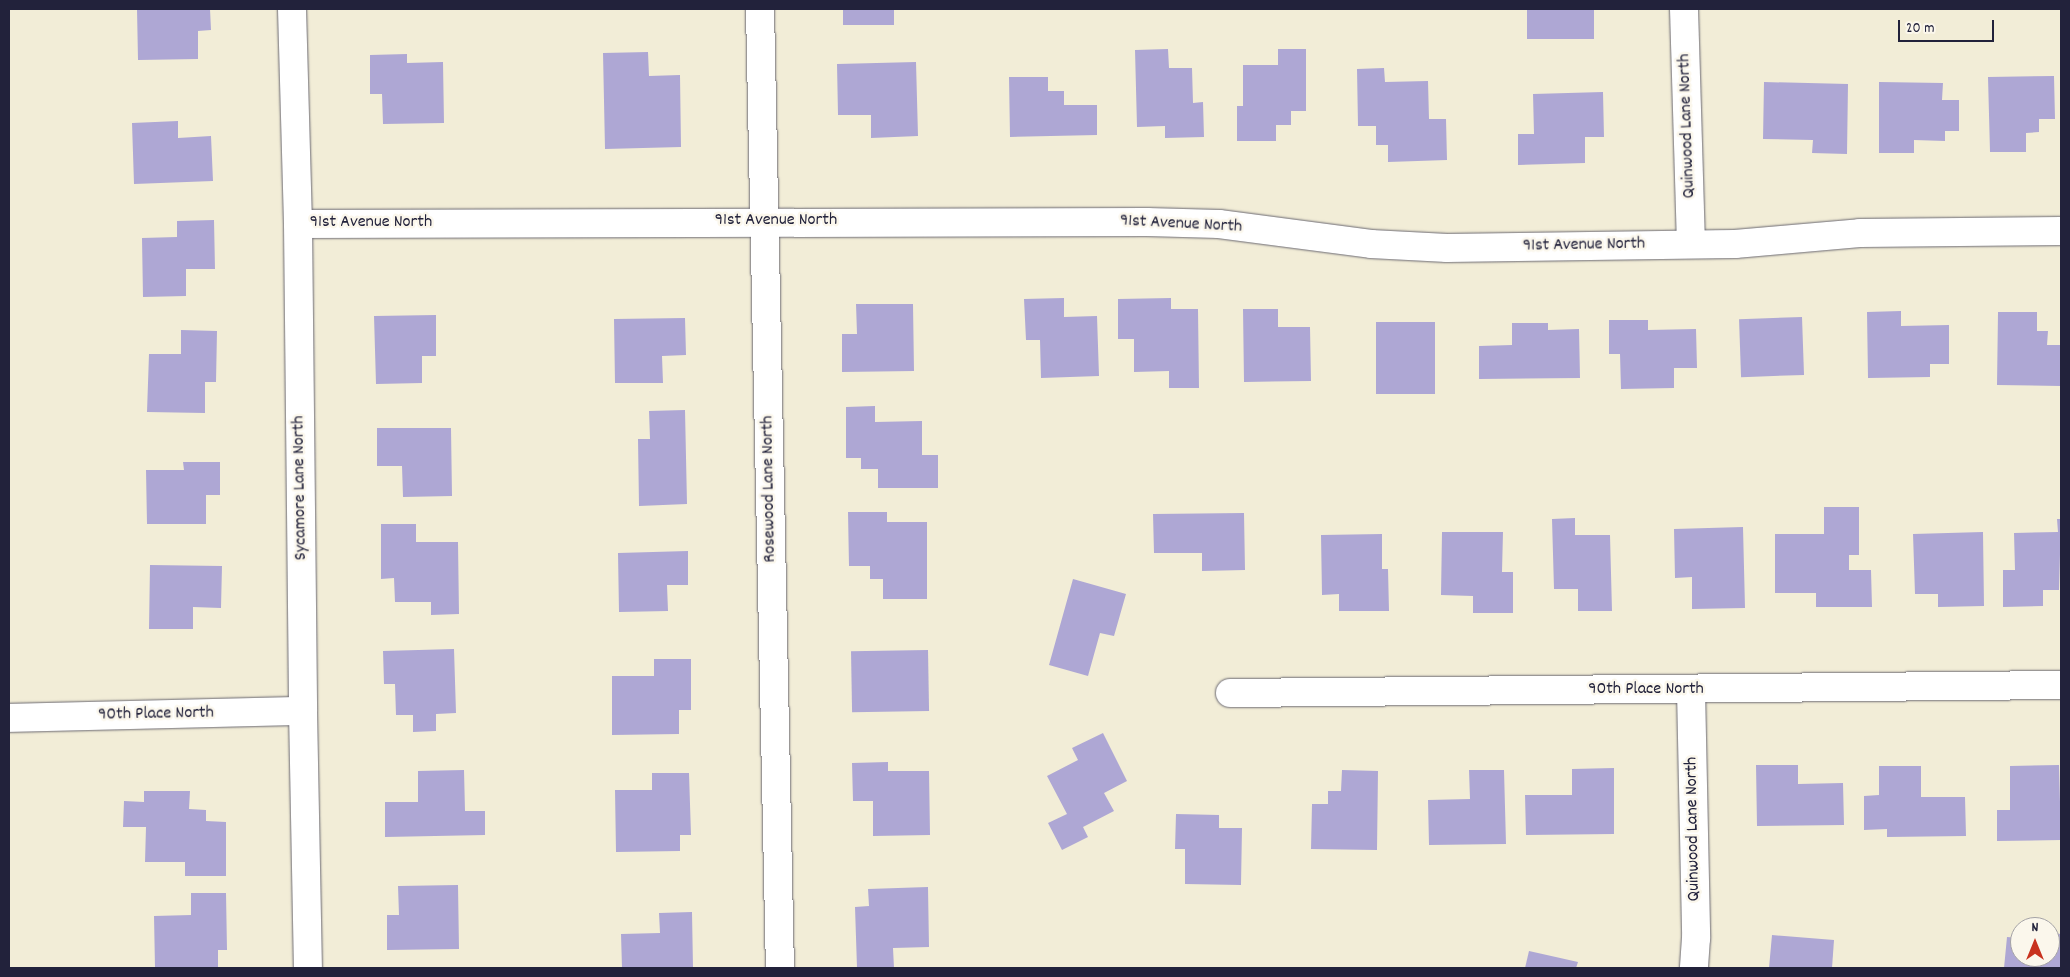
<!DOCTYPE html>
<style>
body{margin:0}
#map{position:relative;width:2070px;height:977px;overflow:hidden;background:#f2edd7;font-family:Dekko,sans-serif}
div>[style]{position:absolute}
.building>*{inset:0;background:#aea7d4;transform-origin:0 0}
.roads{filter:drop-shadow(0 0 1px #6b6972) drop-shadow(0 0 1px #6b6972)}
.minor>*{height:28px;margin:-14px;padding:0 14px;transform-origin:14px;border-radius:14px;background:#fff}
span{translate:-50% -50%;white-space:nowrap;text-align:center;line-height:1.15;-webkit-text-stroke:5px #fbf7ec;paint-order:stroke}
.street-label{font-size:18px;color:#22223b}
.frame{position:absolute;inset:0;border:10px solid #22223b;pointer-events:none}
.north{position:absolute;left:2010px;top:917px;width:50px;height:50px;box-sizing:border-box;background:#fbf7ec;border:1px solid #a4a2a5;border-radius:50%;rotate:0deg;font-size:14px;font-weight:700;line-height:20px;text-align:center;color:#22223b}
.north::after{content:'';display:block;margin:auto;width:18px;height:22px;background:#c8321e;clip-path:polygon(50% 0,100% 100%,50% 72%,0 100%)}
.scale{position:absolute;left:1898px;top:20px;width:96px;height:22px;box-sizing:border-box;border:2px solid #22223b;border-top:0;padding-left:6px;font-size:15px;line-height:18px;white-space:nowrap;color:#22223b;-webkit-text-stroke:4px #fbf7ec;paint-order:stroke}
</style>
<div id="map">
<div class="building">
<div style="clip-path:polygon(137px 9px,210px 9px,211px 30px,198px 31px,198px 59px,138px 60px)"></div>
<div style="left:843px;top:9px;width:51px;height:16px"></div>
<div style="left:1527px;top:9px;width:67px;height:30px"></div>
<div style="clip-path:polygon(1168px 49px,1169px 68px,1192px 68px,1193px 103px,1203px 102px,1204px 137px,1165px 138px,1165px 126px,1137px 127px,1135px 50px)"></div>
<div style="clip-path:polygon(1278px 49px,1306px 49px,1306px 111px,1291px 111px,1291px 125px,1276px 125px,1276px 141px,1237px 141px,1237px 106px,1243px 106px,1243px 65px,1278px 65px)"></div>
<div style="clip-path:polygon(648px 52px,649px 76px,680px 75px,681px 147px,605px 149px,603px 53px)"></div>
<div style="clip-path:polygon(407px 54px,407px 63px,443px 62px,444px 123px,383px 124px,382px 94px,370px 94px,370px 55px)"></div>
<div style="clip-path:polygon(916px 62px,918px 136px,871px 138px,871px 115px,838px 115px,837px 64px)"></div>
<div style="clip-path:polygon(1384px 68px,1385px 82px,1428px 81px,1429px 119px,1446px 119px,1447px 160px,1388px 162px,1388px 145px,1376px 145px,1376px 126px,1358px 126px,1357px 69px)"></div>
<div style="clip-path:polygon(2054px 76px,2055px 119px,2039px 119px,2039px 132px,2026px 133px,2026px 152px,1990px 152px,1988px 77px)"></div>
<div style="clip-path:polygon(1009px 77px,1048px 77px,1048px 91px,1064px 91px,1064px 105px,1097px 105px,1097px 135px,1010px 137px)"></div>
<div style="clip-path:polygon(1764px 82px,1848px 84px,1847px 154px,1812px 153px,1813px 140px,1763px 139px)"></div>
<div style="clip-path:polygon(1879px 82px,1943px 83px,1942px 100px,1959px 100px,1959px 131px,1945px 131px,1945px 141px,1914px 140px,1914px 153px,1879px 153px)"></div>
<div style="clip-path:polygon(1603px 92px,1604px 137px,1585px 137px,1585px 163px,1518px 165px,1518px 134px,1534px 134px,1533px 94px)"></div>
<div style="clip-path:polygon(178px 121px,178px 138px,211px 136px,213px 181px,134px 184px,132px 123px)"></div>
<div style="clip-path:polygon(214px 220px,215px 269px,186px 269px,186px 296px,143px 297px,142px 238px,177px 237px,177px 221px)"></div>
<div style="clip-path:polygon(1064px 298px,1064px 317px,1097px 316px,1099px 376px,1041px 378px,1040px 340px,1026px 340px,1024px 299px)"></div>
<div style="clip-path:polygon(1171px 298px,1171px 309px,1198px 309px,1199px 388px,1169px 388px,1169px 371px,1134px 372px,1134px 339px,1118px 339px,1118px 299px)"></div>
<div style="clip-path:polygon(856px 304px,913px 304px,914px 371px,842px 372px,842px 334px,857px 334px)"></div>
<div style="clip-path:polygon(1243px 309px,1278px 309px,1278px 327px,1310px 327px,1311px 381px,1244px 382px)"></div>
<div style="clip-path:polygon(1901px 311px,1901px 326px,1949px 325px,1949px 364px,1930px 364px,1930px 377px,1868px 378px,1867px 312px)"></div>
<div style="clip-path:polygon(1998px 312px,2037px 312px,2037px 331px,2048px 331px,2047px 345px,2061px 345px,2061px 386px,1997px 385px)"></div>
<div style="clip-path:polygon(436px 315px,436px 356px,422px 356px,422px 383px,376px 384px,374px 316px)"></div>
<div style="left:1802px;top:317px;width:58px;height:63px;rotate:88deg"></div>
<div style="clip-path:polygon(685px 318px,686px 355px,662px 356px,663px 383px,615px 383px,614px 319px)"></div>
<div style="clip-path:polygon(1609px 320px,1648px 320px,1648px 330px,1696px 329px,1697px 368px,1674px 368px,1674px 388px,1621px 389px,1620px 354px,1609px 354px)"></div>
<div style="left:1376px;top:322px;width:59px;height:72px"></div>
<div style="clip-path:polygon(1512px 323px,1548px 323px,1548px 330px,1579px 329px,1580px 378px,1479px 379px,1479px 346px,1512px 345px)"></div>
<div style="clip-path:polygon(181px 330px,217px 331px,216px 382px,205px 382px,205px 413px,147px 412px,149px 354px,181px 354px)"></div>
<div style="clip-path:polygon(875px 406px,875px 422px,922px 421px,922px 455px,938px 455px,938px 488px,878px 488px,878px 469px,861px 469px,861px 458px,846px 458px,846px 407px)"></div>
<div style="clip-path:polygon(685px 410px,687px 504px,639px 506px,638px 439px,650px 439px,649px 411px)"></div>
<div style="clip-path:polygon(377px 428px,451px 428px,452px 496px,403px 497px,402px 466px,377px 466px)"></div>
<div style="clip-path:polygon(183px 462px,220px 462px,220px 495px,206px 495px,206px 524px,147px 524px,146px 470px,184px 470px)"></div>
<div style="clip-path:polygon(1824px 507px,1859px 507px,1859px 555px,1849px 555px,1849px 570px,1871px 570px,1872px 607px,1816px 607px,1816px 593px,1775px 593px,1775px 534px,1824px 534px)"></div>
<div style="clip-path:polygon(848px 512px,887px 512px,887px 522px,927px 522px,927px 599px,883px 599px,883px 579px,870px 579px,870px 566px,849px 566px)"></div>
<div style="clip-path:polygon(1244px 513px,1245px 570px,1202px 571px,1202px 553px,1154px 553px,1153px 514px)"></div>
<div style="clip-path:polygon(1575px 518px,1575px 535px,1610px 535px,1612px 611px,1578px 611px,1578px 589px,1554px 589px,1552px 519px)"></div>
<div style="clip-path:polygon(2057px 519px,2061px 519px,2059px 590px,2043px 590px,2043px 606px,2003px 607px,2003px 570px,2015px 570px,2014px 533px,2058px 532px)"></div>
<div style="clip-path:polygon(381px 524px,416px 524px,416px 542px,458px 542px,459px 614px,431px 615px,431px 602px,395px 602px,394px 578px,381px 579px)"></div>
<div style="clip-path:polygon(1743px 527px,1745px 608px,1692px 609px,1692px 577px,1675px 578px,1674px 529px)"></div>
<div style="clip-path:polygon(1442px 532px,1503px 532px,1502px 572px,1513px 572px,1513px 613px,1473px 613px,1473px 596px,1441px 595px)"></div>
<div style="clip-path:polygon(1983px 532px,1984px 606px,1938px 607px,1938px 594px,1915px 594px,1913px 534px)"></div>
<div style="clip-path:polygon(1382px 534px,1382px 569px,1388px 569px,1389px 611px,1339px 611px,1339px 594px,1322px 595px,1321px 535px)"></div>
<div style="clip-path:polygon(688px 551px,688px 585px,667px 585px,668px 611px,619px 612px,618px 553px)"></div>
<div style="clip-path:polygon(150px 565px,222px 566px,221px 608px,193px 607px,193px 629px,149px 629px)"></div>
<div style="clip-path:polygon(1073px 579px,1126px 594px,1114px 636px,1100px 633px,1088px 676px,1049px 665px)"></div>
<div style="clip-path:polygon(454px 649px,456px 713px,436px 714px,436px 731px,413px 732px,413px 715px,396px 715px,395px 684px,384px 684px,383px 651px)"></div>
<div style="left:928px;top:650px;width:61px;height:77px;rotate:89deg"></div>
<div style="clip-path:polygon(654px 659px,691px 659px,691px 710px,679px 710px,679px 734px,612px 735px,612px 676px,654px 676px)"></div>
<div style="clip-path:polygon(1103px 733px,1127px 781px,1104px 793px,1114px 811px,1083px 827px,1088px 837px,1062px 850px,1048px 823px,1067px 814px,1047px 776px,1078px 760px,1072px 748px)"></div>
<div style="clip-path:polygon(888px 762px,888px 771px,929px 771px,930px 835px,873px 836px,873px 801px,853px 801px,852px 763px)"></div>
<div style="clip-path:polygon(1756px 765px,1798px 765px,1798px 784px,1843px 783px,1844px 825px,1757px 826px)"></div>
<div style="clip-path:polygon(2059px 765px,2061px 840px,1997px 841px,1997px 810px,2010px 810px,2010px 766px)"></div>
<div style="clip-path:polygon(1879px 766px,1921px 766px,1921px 797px,1965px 797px,1966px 836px,1887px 837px,1887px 829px,1864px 830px,1864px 796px,1879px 795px)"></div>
<div style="clip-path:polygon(1614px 768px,1614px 834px,1526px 835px,1525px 795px,1572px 795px,1572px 769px)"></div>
<div style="clip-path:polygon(464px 770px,465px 811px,485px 811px,485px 835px,385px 837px,385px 802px,418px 802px,418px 771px)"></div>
<div style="clip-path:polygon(1342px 770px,1378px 771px,1377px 850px,1311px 849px,1312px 804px,1328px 804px,1328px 791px,1341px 791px)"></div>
<div style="clip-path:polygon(1469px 770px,1504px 770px,1506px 844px,1429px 845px,1428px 800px,1470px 799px)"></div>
<div style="clip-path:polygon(652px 773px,689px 773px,691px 835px,680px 835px,680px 851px,616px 852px,615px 790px,652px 790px)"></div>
<div style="clip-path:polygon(144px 791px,190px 791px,189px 809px,206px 810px,206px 821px,226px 822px,226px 876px,185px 876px,185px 862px,145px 862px,146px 827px,123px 827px,124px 801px,144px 802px)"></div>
<div style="clip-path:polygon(1176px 814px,1219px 815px,1219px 828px,1242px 828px,1241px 885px,1185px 884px,1185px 849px,1175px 849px)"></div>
<div style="clip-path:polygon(458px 885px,459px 949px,387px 950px,387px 915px,399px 915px,398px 886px)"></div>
<div style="clip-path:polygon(928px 887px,929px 947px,893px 948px,894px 968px,857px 968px,855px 907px,869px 906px,868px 889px)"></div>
<div style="clip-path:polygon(191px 893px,226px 893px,227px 950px,218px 950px,218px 968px,155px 968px,154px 916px,191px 915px)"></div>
<div style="clip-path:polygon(692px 912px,693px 968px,622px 968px,621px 934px,660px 933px,659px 913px)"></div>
<div style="clip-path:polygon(2050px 933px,2061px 934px,2061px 968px,2004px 968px,2007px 937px,2020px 938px,2020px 957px,2050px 957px)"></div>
<div style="clip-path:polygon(1772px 935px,1834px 940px,1832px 968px,1769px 968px)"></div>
<div style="clip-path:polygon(1529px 951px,1578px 962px,1576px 968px,1525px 968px)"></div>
</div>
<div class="roads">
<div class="minor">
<div style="left:292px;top:9px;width:215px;rotate:88.4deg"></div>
<div style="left:298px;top:224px;width:487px;rotate:89.4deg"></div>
<div style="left:303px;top:711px;width:257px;rotate:88.9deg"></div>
<div style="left:760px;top:9px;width:959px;rotate:88.81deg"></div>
<div style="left:1684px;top:9px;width:235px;rotate:88.3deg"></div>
<div style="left:298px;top:224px;width:849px;rotate:-0.13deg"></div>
<div style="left:1147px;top:222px;width:72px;rotate:1.6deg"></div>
<div style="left:1219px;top:224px;width:153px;rotate:7.5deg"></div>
<div style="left:1371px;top:244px;width:76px;rotate:3deg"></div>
<div style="left:1447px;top:248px;width:288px;rotate:-0.8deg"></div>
<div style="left:1735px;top:244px;width:125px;rotate:-5deg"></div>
<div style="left:1860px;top:233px;width:201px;rotate:-0.6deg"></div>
<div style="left:1691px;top:690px;width:248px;rotate:88.8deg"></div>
<div style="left:1696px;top:938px;width:30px;rotate:94deg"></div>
<div style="left:1230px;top:693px;width:831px;rotate:-0.55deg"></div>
<div style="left:9px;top:718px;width:294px;rotate:-1.4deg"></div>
</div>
</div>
<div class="street-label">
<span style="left:1688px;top:126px;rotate:-92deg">Quinwood Lane North</span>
<span style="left:776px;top:221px">91st Avenue North</span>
<span style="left:371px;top:223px">91st Avenue North</span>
<span style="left:1181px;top:225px;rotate:3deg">91st Avenue North</span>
<span style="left:1584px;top:246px;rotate:-1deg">91st Avenue North</span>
<span style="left:301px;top:488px;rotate:-91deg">Sycamore Lane North</span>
<span style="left:770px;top:489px;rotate:-91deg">Rosewood Lane North</span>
<span style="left:1646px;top:690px">90th Place North</span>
<span style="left:156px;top:715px;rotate:-1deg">90th Place North</span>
<span style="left:1694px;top:829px;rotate:-91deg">Quinwood Lane North</span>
</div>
<div class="frame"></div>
<div class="north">N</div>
<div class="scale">20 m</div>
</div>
